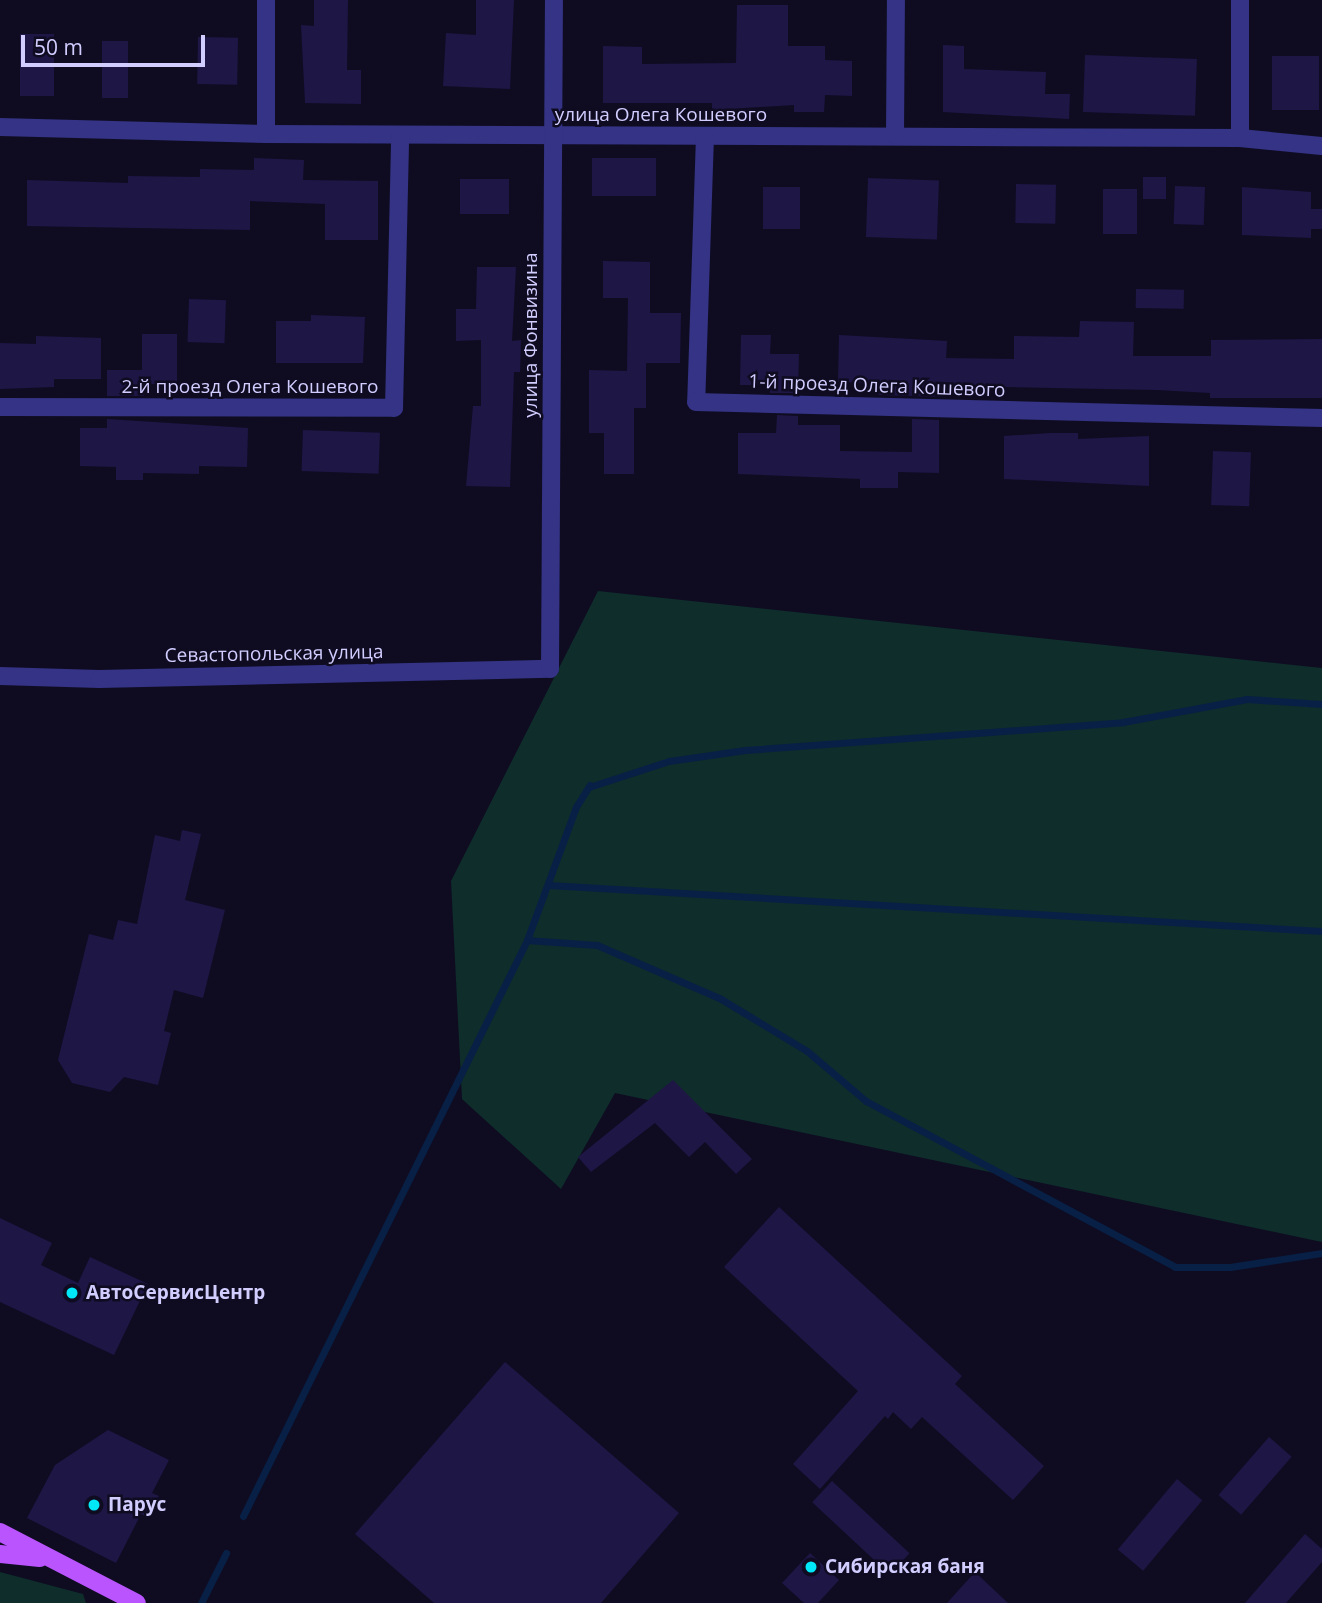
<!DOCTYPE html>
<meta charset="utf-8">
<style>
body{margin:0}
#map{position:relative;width:1322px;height:1603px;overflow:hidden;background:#0f0c22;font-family:"Open Sans",sans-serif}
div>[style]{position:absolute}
.green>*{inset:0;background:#0e2d2b}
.stream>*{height:7px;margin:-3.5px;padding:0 3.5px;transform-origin:3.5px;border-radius:3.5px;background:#082045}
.building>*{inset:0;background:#1e1645;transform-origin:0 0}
.minor>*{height:18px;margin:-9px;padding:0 9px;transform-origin:9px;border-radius:9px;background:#343385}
.major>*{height:18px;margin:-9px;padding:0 9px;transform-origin:9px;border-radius:9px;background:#ba54ff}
.dots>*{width:19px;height:19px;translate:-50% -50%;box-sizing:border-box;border:4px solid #0f0c22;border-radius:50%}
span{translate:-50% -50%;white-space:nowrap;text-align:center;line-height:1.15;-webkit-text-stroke:5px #0f0c22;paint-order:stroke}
.street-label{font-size:19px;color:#d1cdff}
.poi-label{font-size:19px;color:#d1cdff;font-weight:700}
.left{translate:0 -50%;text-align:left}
.scale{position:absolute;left:21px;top:35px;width:184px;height:32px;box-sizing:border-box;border:4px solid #d1cdff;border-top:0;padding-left:9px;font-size:21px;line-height:24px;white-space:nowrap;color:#d1cdff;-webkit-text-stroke:5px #0f0c22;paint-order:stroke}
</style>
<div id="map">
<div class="green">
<div style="clip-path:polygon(598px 591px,1322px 668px,1322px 1242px,615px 1093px,561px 1189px,462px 1099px,451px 881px)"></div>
<div style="clip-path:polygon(0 1572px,83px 1594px,86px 1603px,0 1603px)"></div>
</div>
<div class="stream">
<div style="left:589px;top:787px;width:84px;rotate:-18deg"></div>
<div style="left:669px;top:761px;width:77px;rotate:-8.2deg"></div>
<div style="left:745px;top:750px;width:379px;rotate:-4.2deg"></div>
<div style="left:1123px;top:722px;width:126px;rotate:-10.5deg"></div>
<div style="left:1247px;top:699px;width:75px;rotate:3.8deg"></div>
<div style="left:549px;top:885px;width:774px;rotate:3.41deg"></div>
<div style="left:527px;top:940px;width:70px;rotate:4.1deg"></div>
<div style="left:597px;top:945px;width:135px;rotate:23.5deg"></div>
<div style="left:721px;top:999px;width:100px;rotate:31.2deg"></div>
<div style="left:807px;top:1051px;width:77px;rotate:40.3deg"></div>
<div style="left:866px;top:1101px;width:351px;rotate:28.2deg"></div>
<div style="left:1175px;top:1267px;width:55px"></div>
<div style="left:1230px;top:1267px;width:93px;rotate:-8.7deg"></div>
<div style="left:243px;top:1516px;width:642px;rotate:-63.75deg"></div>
<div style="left:527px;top:940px;width:142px;rotate:-69.8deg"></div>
<div style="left:576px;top:807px;width:26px;rotate:-58deg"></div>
<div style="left:201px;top:1603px;width:56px;rotate:-63.4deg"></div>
</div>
<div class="building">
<div style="clip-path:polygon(314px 0,348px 0,347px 70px,361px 70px,361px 104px,305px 103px,301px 25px,314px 26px)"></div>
<div style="clip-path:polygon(476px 0,514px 0,510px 89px,443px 86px,446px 33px,476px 35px)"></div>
<div style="clip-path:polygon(737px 5px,788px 5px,788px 46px,825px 46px,825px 60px,852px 61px,852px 96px,825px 95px,824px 112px,794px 112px,794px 105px,712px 110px,712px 103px,603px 103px,603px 46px,642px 47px,642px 64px,736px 63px)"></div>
<div style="left:20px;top:34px;width:34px;height:62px"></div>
<div style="left:198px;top:37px;width:40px;height:47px;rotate:1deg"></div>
<div style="left:102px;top:41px;width:26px;height:57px"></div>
<div style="clip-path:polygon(943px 45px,964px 46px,964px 69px,1046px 72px,1045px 94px,1070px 94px,1069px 119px,943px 112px)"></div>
<div style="left:1085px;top:55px;width:112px;height:57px;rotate:2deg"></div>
<div style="left:1272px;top:56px;width:47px;height:54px"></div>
<div style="clip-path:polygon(254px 158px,304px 160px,303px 180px,378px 181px,378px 240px,325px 240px,325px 204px,250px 201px,250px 230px,27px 226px,27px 180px,128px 183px,128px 176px,200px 177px,200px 169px,254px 170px)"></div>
<div style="left:592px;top:158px;width:64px;height:38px"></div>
<div style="left:1143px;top:177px;width:23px;height:22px"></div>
<div style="left:868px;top:178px;width:71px;height:59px;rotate:2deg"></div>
<div style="left:460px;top:179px;width:49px;height:35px"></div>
<div style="left:1016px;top:184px;width:40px;height:39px;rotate:1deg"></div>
<div style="left:1175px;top:186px;width:30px;height:38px;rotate:2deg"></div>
<div style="left:763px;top:187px;width:37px;height:42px"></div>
<div style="clip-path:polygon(1242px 187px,1311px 192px,1311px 209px,1322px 209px,1322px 229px,1311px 229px,1311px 238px,1242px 235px)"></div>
<div style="left:1103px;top:189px;width:34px;height:45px"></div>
<div style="clip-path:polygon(603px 261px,650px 262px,650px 313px,681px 313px,680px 363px,646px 363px,646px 408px,634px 408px,634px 474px,604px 474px,604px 433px,589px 433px,589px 370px,627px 371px,628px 298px,603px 298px)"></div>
<div style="clip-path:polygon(477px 267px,516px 267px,512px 341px,521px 340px,520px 372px,514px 372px,510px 487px,466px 486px,473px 406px,481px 406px,481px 340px,456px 341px,456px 309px,476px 309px)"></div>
<div style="left:1136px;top:289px;width:48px;height:19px;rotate:1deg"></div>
<div style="left:189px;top:299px;width:37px;height:43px;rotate:2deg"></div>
<div style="clip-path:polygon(311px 315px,365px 317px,363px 363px,276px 363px,276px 321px,311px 321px)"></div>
<div style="clip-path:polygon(1080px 321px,1134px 322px,1133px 356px,1211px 356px,1211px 340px,1322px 339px,1322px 398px,1210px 398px,1210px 393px,1157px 390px,946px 386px,946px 397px,878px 395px,878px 383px,838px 382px,839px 335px,947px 341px,946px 358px,1014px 359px,1014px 336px,1079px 337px)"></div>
<div style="clip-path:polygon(142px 334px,177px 334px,177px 384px,144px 384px,144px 396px,107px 396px,107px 370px,142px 370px)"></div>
<div style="clip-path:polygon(741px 335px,771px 335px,770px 354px,799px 354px,798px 393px,770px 393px,770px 385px,740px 385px)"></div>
<div style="clip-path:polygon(36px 336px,101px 338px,101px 379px,54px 379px,54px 387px,0 389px,0 343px,36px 344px)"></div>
<div style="clip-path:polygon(777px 415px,798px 416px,798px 425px,840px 425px,840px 451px,912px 452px,912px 419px,939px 420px,939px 473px,898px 472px,898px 488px,860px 488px,860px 479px,738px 474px,738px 433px,776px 433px)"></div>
<div style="clip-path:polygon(107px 419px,248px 428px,247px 467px,199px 466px,199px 474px,143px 473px,143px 480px,116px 480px,116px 467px,80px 466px,80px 428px,107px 428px)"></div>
<div style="left:303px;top:430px;width:77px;height:41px;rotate:2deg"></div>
<div style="clip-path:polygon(1051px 433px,1078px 433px,1078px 439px,1149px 436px,1149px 486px,1004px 479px,1004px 436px)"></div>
<div style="left:1213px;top:451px;width:38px;height:54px;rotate:2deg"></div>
<div style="clip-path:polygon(182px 830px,201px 834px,185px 900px,225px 910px,203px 998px,174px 990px,164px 1031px,171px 1033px,158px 1085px,124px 1077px,110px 1092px,72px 1083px,58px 1060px,89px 934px,113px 940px,118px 920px,137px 924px,155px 835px,180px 841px)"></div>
<div style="clip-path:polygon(673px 1080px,752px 1159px,736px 1174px,705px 1142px,689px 1157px,655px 1123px,591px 1172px,578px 1157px)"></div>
<div style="clip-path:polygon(779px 1207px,962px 1376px,955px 1384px,1044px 1466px,1013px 1500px,922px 1417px,911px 1429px,893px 1412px,888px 1419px,885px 1416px,820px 1489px,793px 1464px,858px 1391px,724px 1267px)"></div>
<div style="clip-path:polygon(0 1218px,52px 1243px,41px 1265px,78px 1283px,90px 1257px,148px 1284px,114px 1355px,0 1302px)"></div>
<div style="clip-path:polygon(505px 1362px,679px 1513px,601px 1603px,434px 1603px,355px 1534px)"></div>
<div style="clip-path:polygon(108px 1430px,169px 1460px,152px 1493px,159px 1496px,149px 1518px,141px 1514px,116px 1563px,27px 1518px,55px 1465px)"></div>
<div style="left:1269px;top:1437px;width:30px;height:77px;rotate:41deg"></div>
<div style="left:1177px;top:1479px;width:33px;height:92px;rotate:40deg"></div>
<div style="left:832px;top:1481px;width:106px;height:29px;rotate:43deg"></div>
<div style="clip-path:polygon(1305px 1534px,1322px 1549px,1322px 1562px,1286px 1603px,1245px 1603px)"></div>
<div style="clip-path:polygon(810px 1553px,839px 1580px,818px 1603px,804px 1603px,782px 1583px)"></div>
<div style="clip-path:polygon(975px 1572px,1008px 1603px,947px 1603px)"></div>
</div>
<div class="minor">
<div style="left:0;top:127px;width:266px;rotate:1.5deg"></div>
<div style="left:266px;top:134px;width:974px;rotate:0.24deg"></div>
<div style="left:1240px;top:138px;width:82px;rotate:5.6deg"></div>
<div style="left:266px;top:134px;width:134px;rotate:-90deg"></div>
<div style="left:895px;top:135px;width:135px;rotate:-89.6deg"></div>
<div style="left:705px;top:136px;width:266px;rotate:91.9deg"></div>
<div style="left:696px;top:402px;width:626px;rotate:1.46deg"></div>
<div style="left:1240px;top:138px;width:138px;rotate:-90deg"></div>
<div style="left:0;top:407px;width:394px;rotate:0.1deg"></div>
<div style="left:394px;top:408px;width:273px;rotate:-88.7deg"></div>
<div style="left:0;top:676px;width:99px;rotate:1.7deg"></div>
<div style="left:99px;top:679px;width:451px;rotate:-1.3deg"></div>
<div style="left:550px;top:669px;width:669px;rotate:-89.66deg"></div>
</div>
<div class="major">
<div style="left:0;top:1532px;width:154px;rotate:27.4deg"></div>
<div style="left:0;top:1554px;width:40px;rotate:5.7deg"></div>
</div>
<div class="dots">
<div style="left:72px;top:1293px;background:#00e7f8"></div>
<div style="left:94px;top:1505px;background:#00e7f8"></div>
<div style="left:811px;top:1567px;background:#00e7f8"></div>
</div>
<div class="street-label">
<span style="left:661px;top:115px">улица Олега Кошевого</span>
<span style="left:531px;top:335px;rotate:-90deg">улица Фонвизина</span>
<span style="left:877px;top:386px;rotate:2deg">1-й проезд Олега Кошевого</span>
<span style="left:250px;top:387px">2-й проезд Олега Кошевого</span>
<span style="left:274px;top:654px;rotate:-1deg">Севастопольская улица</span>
</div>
<div class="poi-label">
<span class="left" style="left:86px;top:1293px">АвтоСервисЦентр</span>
<span class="left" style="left:108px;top:1505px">Парус</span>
<span class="left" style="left:825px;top:1567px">Сибирская баня</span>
</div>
<div class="scale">50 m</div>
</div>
